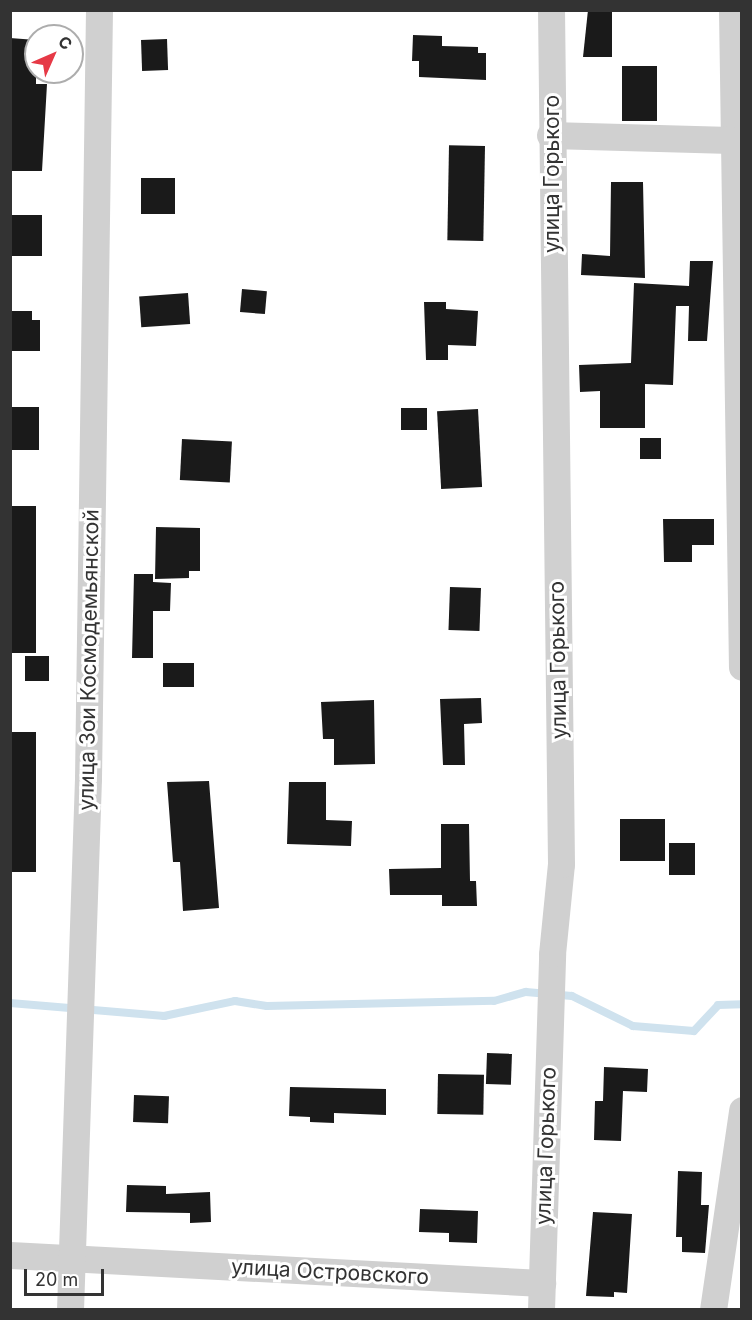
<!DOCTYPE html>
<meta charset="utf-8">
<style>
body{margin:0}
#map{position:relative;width:752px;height:1320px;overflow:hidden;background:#fff;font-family:Inter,sans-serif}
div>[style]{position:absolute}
.stream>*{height:8px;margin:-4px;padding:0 4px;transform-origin:4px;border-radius:4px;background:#cfe2ee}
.building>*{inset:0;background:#1a1a1a;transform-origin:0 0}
.minor>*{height:27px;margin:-13.5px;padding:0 13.5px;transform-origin:13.5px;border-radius:13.5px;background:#d0d0d0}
span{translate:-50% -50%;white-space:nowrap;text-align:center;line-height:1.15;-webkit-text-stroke:6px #fff;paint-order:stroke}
.street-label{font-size:21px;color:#333}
.frame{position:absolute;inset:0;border:12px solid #333;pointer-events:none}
.north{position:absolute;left:24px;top:24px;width:60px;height:60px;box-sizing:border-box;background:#fff;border:2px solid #adadad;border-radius:50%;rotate:45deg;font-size:16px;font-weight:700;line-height:24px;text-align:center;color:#333}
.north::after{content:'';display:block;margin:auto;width:21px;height:27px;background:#e63946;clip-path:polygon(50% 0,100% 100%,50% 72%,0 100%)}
.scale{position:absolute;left:24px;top:1269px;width:80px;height:27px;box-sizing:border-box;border:3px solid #333;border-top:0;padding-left:8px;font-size:18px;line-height:21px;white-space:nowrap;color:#333;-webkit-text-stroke:4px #fff;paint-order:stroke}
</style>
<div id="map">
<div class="stream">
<div style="left:10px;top:1003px;width:155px;rotate:4.8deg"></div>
<div style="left:164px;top:1016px;width:73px;rotate:-11.9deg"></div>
<div style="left:235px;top:1001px;width:32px;rotate:9deg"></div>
<div style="left:267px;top:1006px;width:227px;rotate:-1.3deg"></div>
<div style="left:494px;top:1001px;width:33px;rotate:-16deg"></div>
<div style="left:526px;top:992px;width:46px;rotate:5deg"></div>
<div style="left:572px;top:996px;width:68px;rotate:26.2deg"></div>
<div style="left:633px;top:1026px;width:61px;rotate:4.7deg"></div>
<div style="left:694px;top:1031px;width:35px;rotate:-47deg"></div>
<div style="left:718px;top:1005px;width:24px;rotate:-2deg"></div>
</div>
<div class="building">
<div style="clip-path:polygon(588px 10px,612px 10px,612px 57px,583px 57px)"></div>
<div style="clip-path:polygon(413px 35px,442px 36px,442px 46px,478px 47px,478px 53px,486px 53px,486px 80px,419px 77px,419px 61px,412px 61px)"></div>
<div style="clip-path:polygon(10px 38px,36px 40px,36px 84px,47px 84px,42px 171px,10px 171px)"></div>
<div style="left:167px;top:39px;width:31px;height:26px;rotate:88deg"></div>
<div style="left:622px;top:66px;width:35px;height:55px"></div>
<div style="left:485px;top:146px;width:95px;height:36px;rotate:91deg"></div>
<div style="left:141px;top:178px;width:34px;height:36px"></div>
<div style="clip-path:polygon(611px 182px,643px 182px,645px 278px,581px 275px,582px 254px,610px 256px)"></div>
<div style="left:10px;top:215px;width:32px;height:41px"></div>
<div style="clip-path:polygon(690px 261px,713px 261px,707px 341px,688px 341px,689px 306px,676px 306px,673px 385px,645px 384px,645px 428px,600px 428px,600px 391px,580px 392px,579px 365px,631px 363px,634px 283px,689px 286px)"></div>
<div style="left:242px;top:289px;width:25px;height:23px;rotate:5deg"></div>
<div style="left:188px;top:293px;width:31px;height:49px;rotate:86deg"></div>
<div style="clip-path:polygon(424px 302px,446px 302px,446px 309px,478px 311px,476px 346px,448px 345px,448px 360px,426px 360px)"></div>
<div style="clip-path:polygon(10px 311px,32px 311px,32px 320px,40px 320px,40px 351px,10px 351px)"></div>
<div style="left:10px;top:407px;width:29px;height:43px"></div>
<div style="left:401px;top:408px;width:26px;height:22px"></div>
<div style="left:478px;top:409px;width:78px;height:41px;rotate:87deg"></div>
<div style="left:640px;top:438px;width:21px;height:21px"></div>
<div style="left:182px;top:439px;width:50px;height:41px;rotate:3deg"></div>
<div style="left:10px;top:506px;width:26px;height:147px"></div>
<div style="clip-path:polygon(663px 519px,714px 519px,714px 545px,692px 545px,692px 562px,664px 562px)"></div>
<div style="clip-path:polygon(156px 527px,200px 528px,200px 571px,189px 571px,189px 578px,155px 579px)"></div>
<div style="clip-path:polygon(134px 574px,153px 574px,153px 582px,171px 583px,170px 611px,153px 611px,153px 658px,132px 658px)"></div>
<div style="left:450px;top:587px;width:31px;height:43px;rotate:2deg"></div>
<div style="left:25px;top:656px;width:24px;height:25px"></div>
<div style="left:194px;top:663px;width:24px;height:31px;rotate:90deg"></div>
<div style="clip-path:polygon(481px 698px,482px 723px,464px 724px,465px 765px,443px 765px,440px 699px)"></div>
<div style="clip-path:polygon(374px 700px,375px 764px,334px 765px,334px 739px,323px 739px,321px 702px)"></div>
<div style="left:10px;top:732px;width:26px;height:140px"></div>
<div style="clip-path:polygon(209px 781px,219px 908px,183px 911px,180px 862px,173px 862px,167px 782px)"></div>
<div style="clip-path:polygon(289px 782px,326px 782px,326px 820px,352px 821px,351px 846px,287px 844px)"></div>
<div style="left:665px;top:819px;width:42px;height:45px;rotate:90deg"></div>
<div style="clip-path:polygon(441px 824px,469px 824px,470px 881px,476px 881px,477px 906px,442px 906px,442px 895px,390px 895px,389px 869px,441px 868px)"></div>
<div style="left:669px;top:843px;width:26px;height:32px"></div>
<div style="left:487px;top:1053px;width:25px;height:31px;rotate:2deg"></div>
<div style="clip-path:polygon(604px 1067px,648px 1069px,647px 1092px,623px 1091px,621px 1141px,594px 1140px,595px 1101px,603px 1101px)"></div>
<div style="left:438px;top:1074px;width:46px;height:40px;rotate:1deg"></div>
<div style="clip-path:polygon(290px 1087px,386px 1089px,386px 1115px,334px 1113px,334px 1123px,310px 1122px,310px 1117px,289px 1116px)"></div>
<div style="left:134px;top:1095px;width:35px;height:27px;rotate:2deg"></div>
<div style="clip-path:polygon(678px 1171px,702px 1172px,701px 1205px,709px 1205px,705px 1253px,682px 1252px,682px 1237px,676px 1237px)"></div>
<div style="clip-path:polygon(127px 1185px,166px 1186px,166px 1194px,210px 1192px,211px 1222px,190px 1223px,190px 1213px,126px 1212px)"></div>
<div style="clip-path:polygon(420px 1209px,478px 1211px,477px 1243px,449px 1242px,449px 1233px,419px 1232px)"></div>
<div style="clip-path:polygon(593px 1212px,632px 1214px,627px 1293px,614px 1292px,614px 1297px,586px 1296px)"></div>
</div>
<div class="minor">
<div style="left:732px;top:10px;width:657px;rotate:89.13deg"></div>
<div style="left:550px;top:135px;width:181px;rotate:1.6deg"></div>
<div style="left:10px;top:1255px;width:533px;rotate:3.01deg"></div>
<div style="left:70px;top:1310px;width:532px;rotate:-88.06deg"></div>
<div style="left:88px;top:778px;width:768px;rotate:-89.18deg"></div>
<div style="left:541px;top:1310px;width:356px;rotate:-88.2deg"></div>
<div style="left:552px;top:954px;width:90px;rotate:-84.3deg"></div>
<div style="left:561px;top:864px;width:854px;rotate:-90.67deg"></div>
<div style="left:713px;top:1310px;width:202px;rotate:-81.7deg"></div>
</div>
<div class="street-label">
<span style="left:552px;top:174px;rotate:-90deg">улица Горького</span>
<span style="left:89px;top:660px;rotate:-89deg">улица Зои Космодемьянской</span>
<span style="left:558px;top:660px;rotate:-91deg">улица Горького</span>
<span style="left:546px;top:1146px;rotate:-88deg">улица Горького</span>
<span style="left:330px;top:1272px;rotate:3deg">улица Островского</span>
</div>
<div class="frame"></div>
<div class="north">С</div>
<div class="scale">20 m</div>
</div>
